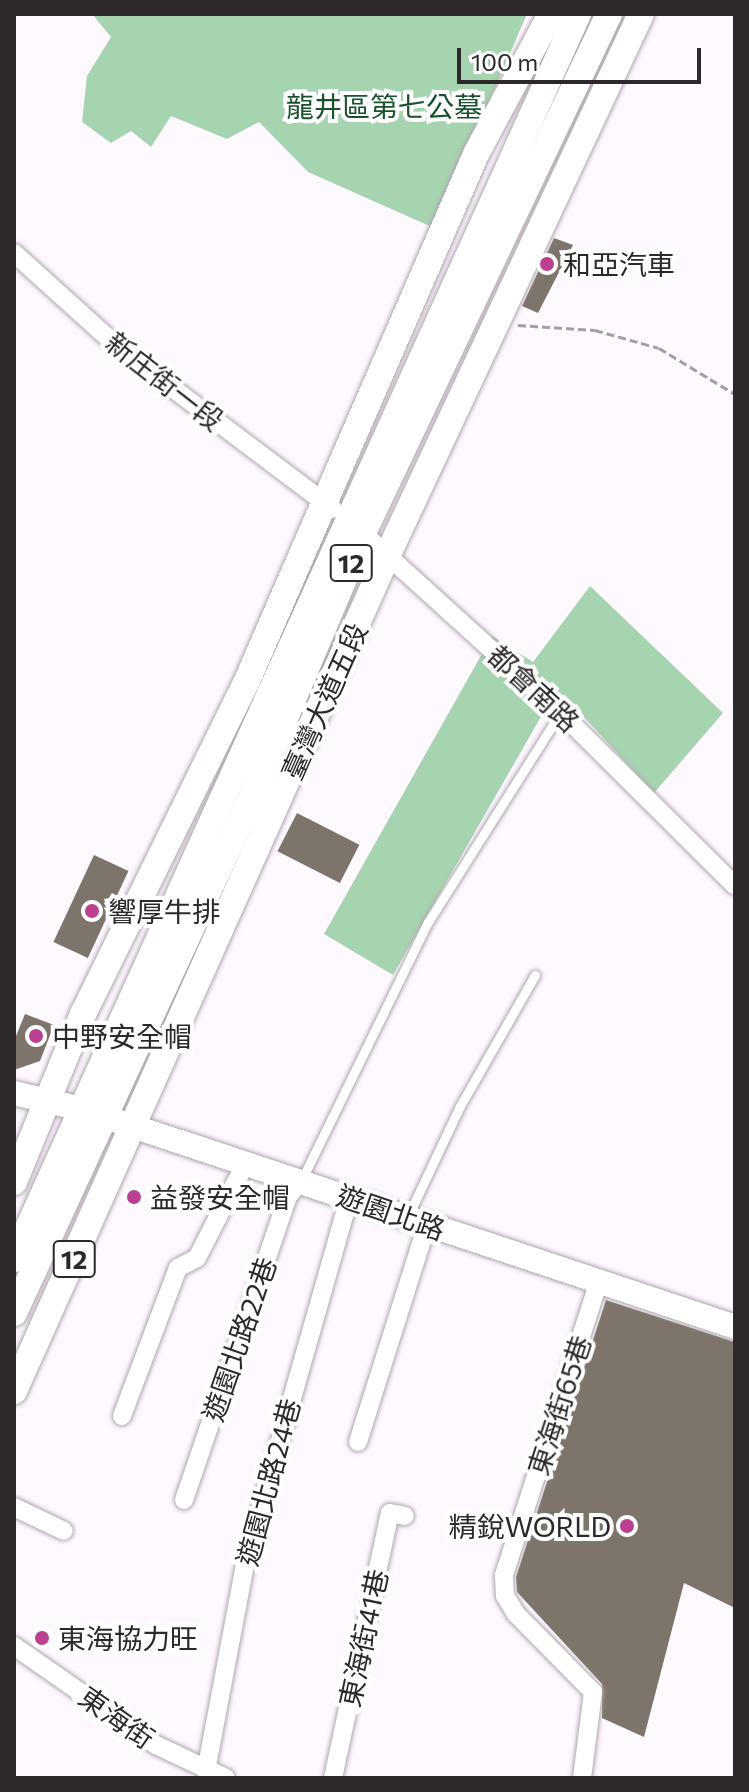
<!DOCTYPE html>
<meta charset="utf-8">
<style>
body{margin:0}
#map{position:relative;width:749px;height:1792px;overflow:hidden;background:#fef8ff;font-family:Commissioner,"Noto Sans TC",sans-serif}
div>[style]{position:absolute}
.green>*{inset:0;background:#a7d4b0}
.building>*{inset:0;background:#7d756b;transform-origin:0 0}
.path>*{height:3px;margin-top:-1.5px;transform-origin:0;background:repeating-linear-gradient(90deg,#a39ea4 0 8px,transparent 0 12px)}
.roads{filter:drop-shadow(0 0 2px #afa5b0) drop-shadow(0 0 2px #afa5b0)}
.lane>*{height:9px;margin:-4.5px;padding:0 4.5px;transform-origin:4.5px;border-radius:4.5px;background:#fff}
.street>*{height:18px;margin:-9px;padding:0 9px;transform-origin:9px;border-radius:9px;background:#fff}
.secondary>*{height:24px;margin:-12px;padding:0 12px;transform-origin:12px;border-radius:12px;background:#fff}
.primary>*{height:26px;margin:-13px;padding:0 13px;transform-origin:13px;border-radius:13px;background:#fff}
.dots>*{width:22px;height:22px;translate:-50% -50%;box-sizing:border-box;border:4px solid #fff;border-radius:50%}
span{translate:-50% -50%;white-space:nowrap;text-align:center;line-height:1.15;-webkit-text-stroke:8px #fff;paint-order:stroke}
.shield-label span{padding:2px 6px;background:#fff;border:2px solid;border-radius:6px;-webkit-text-stroke-width:0}
.shield-label{font-size:26px;color:#2c282c;font-weight:700}
.park-label{font-size:28px;color:#19512b}
.poi-label{font-size:28px;color:#2c282c}
.left{translate:0 -50%;text-align:left}
.right{translate:-100% -50%;text-align:right}
.street-label{font-size:28px;color:#2c282c}
.frame{position:absolute;inset:0;border:16px solid #2c282c;pointer-events:none}
.scale{position:absolute;left:457px;top:48px;width:244px;height:36px;box-sizing:border-box;border:4px solid #2c282c;border-top:0;padding-left:10px;font-size:24px;line-height:28px;white-space:nowrap;color:#2c282c;-webkit-text-stroke:6px #fff;paint-order:stroke}
</style>
<div id="map">
<div class="green">
<div style="clip-path:polygon(92px 14px,527px 14px,434px 228px,308px 172px,259px 122px,227px 139px,171px 116px,151px 147px,131px 131px,111px 143px,82px 122px,87px 76px,111px 37px)"></div>
<div style="clip-path:polygon(590px 586px,723px 713px,654px 793px,571px 703px,542px 715px,393px 975px,324px 934px,492px 636px,533px 662px)"></div>
</div>
<div class="building">
<div style="clip-path:polygon(554px 238px,573px 245px,538px 313px,522px 306px)"></div>
<div style="left:297px;top:813px;width:70px;height:43px;rotate:27deg"></div>
<div style="left:94px;top:855px;width:38px;height:96px;rotate:25deg"></div>
<div style="clip-path:polygon(25px 1014px,54px 1025px,40px 1061px,14px 1070px,14px 1041px)"></div>
<div style="clip-path:polygon(606px 1300px,735px 1342px,735px 1608px,684px 1583px,644px 1737px,602px 1718px,602px 1684px,517px 1592px,516px 1577px)"></div>
</div>
<div class="path">
<div style="left:518px;top:325px;width:77px;rotate:3.7deg"></div>
<div style="left:595px;top:330px;width:66px;rotate:15.7deg"></div>
<div style="left:659px;top:348px;width:89px;rotate:31.2deg"></div>
</div>
<div class="roads">
<div class="lane">
<div style="left:301px;top:1181px;width:288px;rotate:-63.9deg"></div>
<div style="left:428px;top:922px;width:247px;rotate:-57.7deg"></div>
<div style="left:408px;top:1216px;width:122px;rotate:-64.7deg"></div>
<div style="left:460px;top:1106px;width:151px;rotate:-60.2deg"></div>
</div>
<div class="street">
<div style="left:14px;top:253px;width:140px;rotate:42.1deg"></div>
<div style="left:118px;top:347px;width:269px;rotate:37deg"></div>
<div style="left:356px;top:527px;width:277px;rotate:42.2deg"></div>
<div style="left:561px;top:713px;width:245px;rotate:44.8deg"></div>
<div style="left:122px;top:1416px;width:158px;rotate:-69.3deg"></div>
<div style="left:178px;top:1268px;width:21px;rotate:-28deg"></div>
<div style="left:197px;top:1258px;width:106px;rotate:-62.9deg"></div>
<div style="left:358px;top:1442px;width:229px;rotate:-72.4deg"></div>
<div style="left:184px;top:1500px;width:321px;rotate:-71.1deg"></div>
<div style="left:288px;top:1196px;width:20px;rotate:-49deg"></div>
<div style="left:14px;top:1507px;width:55px;rotate:25.6deg"></div>
<div style="left:14px;top:1646px;width:173px;rotate:34.9deg"></div>
<div style="left:156px;top:1745px;width:77px;rotate:25.2deg"></div>
<div style="left:206px;top:1771px;width:215px;rotate:-79.3deg"></div>
<div style="left:246px;top:1560px;width:376px;rotate:-74.1deg"></div>
<div style="left:333px;top:1778px;width:271px;rotate:-77.9deg"></div>
<div style="left:390px;top:1513px;width:15px;rotate:11deg"></div>
<div style="left:582px;top:1778px;width:87px;rotate:-82.7deg"></div>
<div style="left:593px;top:1692px;width:110px;rotate:-134.6deg"></div>
<div style="left:516px;top:1614px;width:21px;rotate:-121deg"></div>
<div style="left:505px;top:1596px;width:21px;rotate:-93deg"></div>
<div style="left:504px;top:1575px;width:309px;rotate:-72.1deg"></div>
</div>
<div class="secondary">
<div style="left:14px;top:1093px;width:69px;rotate:13.4deg"></div>
<div style="left:81px;top:1109px;width:689px;rotate:18.43deg"></div>
</div>
<div class="primary">
<div style="left:14px;top:1182px;width:182px;rotate:-67.7deg"></div>
<div style="left:83px;top:1014px;width:369px;rotate:-63.8deg"></div>
<div style="left:246px;top:683px;width:577px;rotate:-66.5deg"></div>
<div style="left:476px;top:154px;width:159px;rotate:-61.8deg"></div>
<div style="left:14px;top:1259px;width:1367px;rotate:-65.63deg"></div>
<div style="left:14px;top:1313px;width:571px;rotate:-65.27deg"></div>
<div style="left:253px;top:794px;width:283px;rotate:-67.1deg"></div>
<div style="left:363px;top:533px;width:574px;rotate:-64.64deg"></div>
<div style="left:14px;top:1391px;width:919px;rotate:-65.92deg"></div>
<div style="left:389px;top:552px;width:594px;rotate:-64.9deg"></div>
</div>
</div>
<div class="dots">
<div style="left:547px;top:264px;background:#bc4090"></div>
<div style="left:92px;top:911px;background:#bc4090"></div>
<div style="left:36px;top:1036px;background:#bc4090"></div>
<div style="left:134px;top:1197px;background:#bc4090"></div>
<div style="left:627px;top:1526px;background:#bc4090"></div>
<div style="left:42px;top:1638px;background:#bc4090"></div>
</div>
<div class="shield-label">
<span style="left:351px;top:563px">12</span>
<span style="left:74px;top:1259px">12</span>
</div>
<div class="park-label">
<span style="left:384px;top:106px">龍井區第七公墓</span>
</div>
<div class="poi-label">
<span class="left" style="left:563px;top:264px">和亞汽車</span>
<span class="left" style="left:108px;top:911px">響厚牛排</span>
<span class="left" style="left:52px;top:1036px">中野安全帽</span>
<span class="left" style="left:150px;top:1197px">益發安全帽</span>
<span class="right" style="left:611px;top:1526px">精銳WORLD</span>
<span class="left" style="left:58px;top:1638px">東海協力旺</span>
</div>
<div class="street-label">
<span style="left:165px;top:381px;rotate:38deg">新庄街一段</span>
<span style="left:534px;top:688px;rotate:43deg">都會南路</span>
<span style="left:324px;top:701px;rotate:-66deg">臺灣大道五段</span>
<span style="left:391px;top:1212px;rotate:19deg">遊園北路</span>
<span style="left:239px;top:1339px;rotate:-71deg">遊園北路22巷</span>
<span style="left:559px;top:1405px;rotate:-72deg">東海街65巷</span>
<span style="left:268px;top:1482px;rotate:-75deg">遊園北路24巷</span>
<span style="left:363px;top:1638px;rotate:-78deg">東海街41巷</span>
<span style="left:117px;top:1717px;rotate:35deg">東海街</span>
</div>
<div class="frame"></div>
<div class="scale">100 m</div>
</div>
